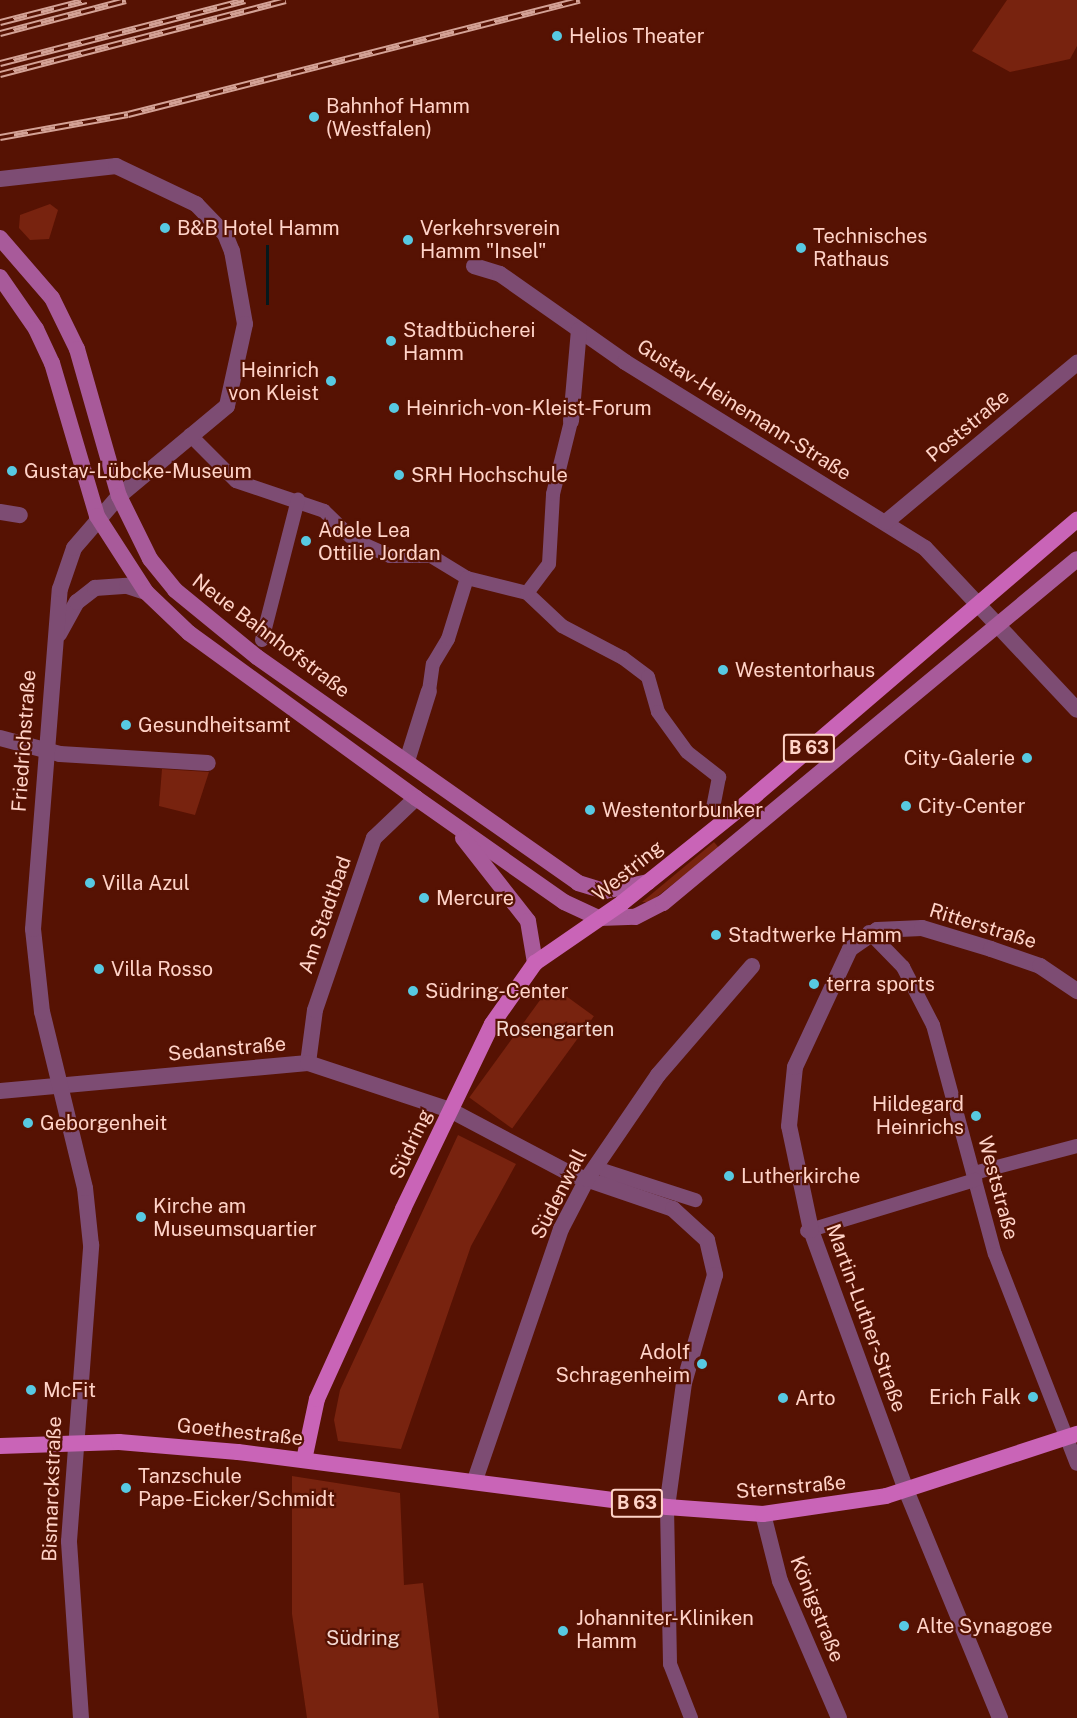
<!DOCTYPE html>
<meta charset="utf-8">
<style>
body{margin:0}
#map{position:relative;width:1077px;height:1718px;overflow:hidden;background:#561203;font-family:"Public Sans",sans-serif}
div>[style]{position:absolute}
.green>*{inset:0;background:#78230f;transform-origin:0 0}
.water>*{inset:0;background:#06181c;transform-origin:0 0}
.pedestrian>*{height:14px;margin:-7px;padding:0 7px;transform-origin:7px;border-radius:7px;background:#7d4c73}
.minor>*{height:16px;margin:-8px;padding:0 8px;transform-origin:8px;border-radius:8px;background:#7d4c73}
.tertiary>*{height:16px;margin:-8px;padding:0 8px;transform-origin:8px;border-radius:8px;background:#7d4c73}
.secondary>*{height:16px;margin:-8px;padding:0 8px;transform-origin:8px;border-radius:8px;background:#a85a9a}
.primary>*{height:16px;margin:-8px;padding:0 8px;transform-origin:8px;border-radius:8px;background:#c964b7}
.rail>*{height:7px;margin-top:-3.5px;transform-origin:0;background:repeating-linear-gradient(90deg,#561203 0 14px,#d4a296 0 28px);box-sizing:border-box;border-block:2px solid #d4a296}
.dots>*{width:16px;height:16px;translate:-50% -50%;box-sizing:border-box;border:3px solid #561203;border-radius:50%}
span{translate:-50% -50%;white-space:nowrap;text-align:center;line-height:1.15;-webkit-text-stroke:4.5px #561203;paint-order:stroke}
.shield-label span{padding:2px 4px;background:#561203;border:2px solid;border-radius:4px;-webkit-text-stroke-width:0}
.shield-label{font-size:18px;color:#ffd3c8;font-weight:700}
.poi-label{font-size:20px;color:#ffd3c8}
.left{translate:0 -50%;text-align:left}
.right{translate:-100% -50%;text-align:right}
.street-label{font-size:20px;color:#ffd3c8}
.park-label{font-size:20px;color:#f4d8d1}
</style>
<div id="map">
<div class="green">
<div style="clip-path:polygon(1007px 0,1077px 0,1077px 46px,1070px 59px,1010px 72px,972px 51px)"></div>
<div style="clip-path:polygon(50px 204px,58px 210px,49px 239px,30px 240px,19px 228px,20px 215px)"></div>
<div style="clip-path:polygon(162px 769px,209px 772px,195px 815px,159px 806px)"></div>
<div style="clip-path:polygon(714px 842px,719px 848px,650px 902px,642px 902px)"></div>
<div style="left:551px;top:985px;width:53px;height:139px;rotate:36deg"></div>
<div style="clip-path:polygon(458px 1135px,516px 1164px,471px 1246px,401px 1449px,338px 1441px,334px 1420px,340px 1390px)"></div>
<div style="clip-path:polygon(292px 1476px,400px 1493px,404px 1585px,423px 1583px,439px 1718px,307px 1718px,292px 1614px)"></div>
</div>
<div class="water">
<div style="left:266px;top:245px;width:3px;height:60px"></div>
</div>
<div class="pedestrian">
<div style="left:190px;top:435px;width:65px;rotate:45deg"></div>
<div style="left:236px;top:481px;width:93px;rotate:18.8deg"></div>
<div style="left:324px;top:511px;width:42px;rotate:44deg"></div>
<div style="left:354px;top:540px;width:39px;rotate:24deg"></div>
<div style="left:390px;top:556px;width:41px"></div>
<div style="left:431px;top:556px;width:42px;rotate:31.4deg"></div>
<div style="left:467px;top:578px;width:62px;rotate:14deg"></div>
<div style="left:527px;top:593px;width:48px;rotate:43.3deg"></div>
<div style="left:562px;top:626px;width:69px;rotate:27.7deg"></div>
<div style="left:623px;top:658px;width:31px;rotate:37deg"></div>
<div style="left:648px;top:677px;width:36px;rotate:74deg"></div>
<div style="left:658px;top:712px;width:49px;rotate:54.1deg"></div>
<div style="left:687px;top:752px;width:41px;rotate:38deg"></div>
<div style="left:719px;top:777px;width:31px;rotate:101deg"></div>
<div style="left:527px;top:593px;width:36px;rotate:-53deg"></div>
<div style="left:549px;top:564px;width:70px;rotate:-86.7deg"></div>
<div style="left:553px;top:494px;width:75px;rotate:-76.1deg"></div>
<div style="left:262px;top:640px;width:145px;rotate:-75.6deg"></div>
<div style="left:429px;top:691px;width:27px;rotate:-82deg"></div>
<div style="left:433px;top:664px;width:29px;rotate:-59deg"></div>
<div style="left:448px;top:639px;width:64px;rotate:-72.7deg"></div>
<div style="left:869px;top:932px;width:49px;rotate:45.8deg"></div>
<div style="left:903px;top:967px;width:65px;rotate:62.7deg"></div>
<div style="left:933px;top:1025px;width:237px;rotate:74.9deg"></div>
<div style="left:995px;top:1254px;width:225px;rotate:68.7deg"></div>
<div style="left:605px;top:1171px;width:95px;rotate:17.9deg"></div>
<div style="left:974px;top:1173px;width:106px;rotate:-14.7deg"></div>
<div style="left:807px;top:1231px;width:176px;rotate:-16.9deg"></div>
<div style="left:667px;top:1507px;width:157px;rotate:88.9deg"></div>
<div style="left:670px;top:1664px;width:58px;rotate:68.7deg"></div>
</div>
<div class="minor">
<div style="left:0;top:179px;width:117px;rotate:-6.4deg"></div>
<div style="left:116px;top:166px;width:89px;rotate:25.4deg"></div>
<div style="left:196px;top:204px;width:42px;rotate:46deg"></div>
<div style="left:225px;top:234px;width:18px;rotate:68deg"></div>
<div style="left:232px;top:251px;width:74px;rotate:79.9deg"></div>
<div style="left:245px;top:324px;width:84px;rotate:102.4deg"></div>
<div style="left:227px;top:406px;width:141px;rotate:140.2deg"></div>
<div style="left:474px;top:266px;width:27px;rotate:17deg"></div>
<div style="left:500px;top:274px;width:153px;rotate:35.1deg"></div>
<div style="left:625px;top:362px;width:353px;rotate:31.8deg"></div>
<div style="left:925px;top:548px;width:222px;rotate:46.8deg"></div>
<div style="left:571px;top:421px;width:91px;rotate:-85deg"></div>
<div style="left:0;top:512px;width:20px;rotate:9deg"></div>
<div style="left:886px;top:522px;width:249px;rotate:-39.8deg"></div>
<div style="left:0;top:738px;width:62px;rotate:14.9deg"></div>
<div style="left:60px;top:754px;width:148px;rotate:3.5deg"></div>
<div style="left:407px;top:761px;width:73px;rotate:-72.6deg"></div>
<div style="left:308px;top:1063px;width:53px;rotate:-82.5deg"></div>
<div style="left:315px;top:1010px;width:182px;rotate:-71.1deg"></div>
<div style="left:374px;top:838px;width:58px;rotate:-43.6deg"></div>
<div style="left:0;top:1091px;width:309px;rotate:-5.2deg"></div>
<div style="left:308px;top:1063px;width:150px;rotate:18.3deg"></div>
<div style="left:450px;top:1110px;width:137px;rotate:27.9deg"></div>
<div style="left:571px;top:1174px;width:108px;rotate:18.9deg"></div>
<div style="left:673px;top:1209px;width:46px;rotate:42.4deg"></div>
<div style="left:707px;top:1240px;width:36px;rotate:77deg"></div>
<div style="left:715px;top:1275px;width:112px;rotate:106deg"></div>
<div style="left:684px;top:1383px;width:125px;rotate:97.8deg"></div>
<div style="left:475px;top:1480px;width:265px;rotate:-71.1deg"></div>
<div style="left:561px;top:1229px;width:56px;rotate:-62.5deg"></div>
<div style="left:587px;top:1179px;width:126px;rotate:-55.7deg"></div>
<div style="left:658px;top:1075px;width:144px;rotate:-49.2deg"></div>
<div style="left:906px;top:1490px;width:277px;rotate:-110.1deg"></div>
<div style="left:811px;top:1230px;width:106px;rotate:-101.9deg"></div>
<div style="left:789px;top:1126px;width:59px;rotate:-84.2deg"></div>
<div style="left:795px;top:1067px;width:130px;rotate:-65deg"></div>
<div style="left:850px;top:949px;width:33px;rotate:-35deg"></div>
<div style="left:877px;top:930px;width:45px;rotate:-2.5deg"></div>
<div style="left:922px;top:928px;width:72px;rotate:16.9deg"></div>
<div style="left:991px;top:949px;width:52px;rotate:19.1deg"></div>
<div style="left:1040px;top:966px;width:45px;rotate:34deg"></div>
<div style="left:763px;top:1514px;width:69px;rotate:75.8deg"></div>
<div style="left:780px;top:1581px;width:149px;rotate:66.7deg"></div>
</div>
<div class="tertiary">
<div style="left:59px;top:634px;width:37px;rotate:-61deg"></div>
<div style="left:77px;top:602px;width:23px;rotate:-38deg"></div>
<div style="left:95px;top:588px;width:32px;rotate:-4deg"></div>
<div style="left:127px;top:586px;width:20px;rotate:18deg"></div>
<div style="left:906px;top:1490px;width:247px;rotate:67.6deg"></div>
<div style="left:81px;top:1718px;width:177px;rotate:-93.9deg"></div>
<div style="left:69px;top:1541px;width:297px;rotate:-85.7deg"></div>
<div style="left:91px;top:1245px;width:57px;rotate:-96deg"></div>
<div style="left:85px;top:1188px;width:181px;rotate:-103.7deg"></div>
<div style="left:42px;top:1012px;width:83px;rotate:-96.2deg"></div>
<div style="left:33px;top:929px;width:341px;rotate:-85.5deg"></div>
<div style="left:60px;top:589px;width:43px;rotate:-71.1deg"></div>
<div style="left:74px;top:548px;width:69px;rotate:-49.1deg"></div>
</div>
<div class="secondary">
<div style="left:0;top:238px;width:79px;rotate:49.1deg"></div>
<div style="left:52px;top:298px;width:57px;rotate:63.9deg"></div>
<div style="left:77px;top:349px;width:153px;rotate:74.1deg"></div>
<div style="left:119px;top:496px;width:70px;rotate:63.8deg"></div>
<div style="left:150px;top:559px;width:40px;rotate:51deg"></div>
<div style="left:175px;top:590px;width:106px;rotate:39.3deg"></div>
<div style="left:257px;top:657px;width:393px;rotate:35.1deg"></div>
<div style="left:578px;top:883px;width:28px;rotate:17deg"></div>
<div style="left:605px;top:891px;width:44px;rotate:-11.8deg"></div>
<div style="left:0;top:277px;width:63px;rotate:55.3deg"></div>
<div style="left:36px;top:329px;width:38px;rotate:65deg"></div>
<div style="left:52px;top:363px;width:159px;rotate:73.6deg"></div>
<div style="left:97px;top:516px;width:90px;rotate:57.2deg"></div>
<div style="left:146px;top:592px;width:59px;rotate:43.6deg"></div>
<div style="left:189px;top:633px;width:281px;rotate:36deg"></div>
<div style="left:416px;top:798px;width:181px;rotate:35.1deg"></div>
<div style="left:564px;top:902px;width:38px;rotate:25deg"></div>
<div style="left:599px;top:918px;width:36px;rotate:-2deg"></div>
<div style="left:635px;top:917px;width:31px;rotate:-27deg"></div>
<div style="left:663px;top:903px;width:538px;rotate:-39.72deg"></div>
<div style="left:463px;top:838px;width:105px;rotate:51.9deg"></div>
<div style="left:528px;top:921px;width:43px;rotate:80.5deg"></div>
</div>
<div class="primary">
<div style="left:0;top:1446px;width:119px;rotate:-1.9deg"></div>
<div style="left:119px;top:1442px;width:119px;rotate:4.8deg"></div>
<div style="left:238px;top:1452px;width:433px;rotate:7.3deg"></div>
<div style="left:667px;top:1507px;width:96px;rotate:4.2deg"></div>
<div style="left:763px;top:1514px;width:124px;rotate:-8.3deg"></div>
<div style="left:886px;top:1496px;width:201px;rotate:-18deg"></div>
<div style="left:304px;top:1460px;width:62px;rotate:-78deg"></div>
<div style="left:317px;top:1399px;width:209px;rotate:-65.6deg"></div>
<div style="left:403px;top:1209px;width:205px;rotate:-64.3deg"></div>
<div style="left:492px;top:1024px;width:75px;rotate:-54.8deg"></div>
<div style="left:535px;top:963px;width:106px;rotate:-34.6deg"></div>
<div style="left:622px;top:903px;width:147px;rotate:-38.7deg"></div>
<div style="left:737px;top:811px;width:448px;rotate:-40.6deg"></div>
</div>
<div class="rail">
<div style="left:0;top:22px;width:89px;rotate:-14.3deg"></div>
<div style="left:0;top:33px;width:130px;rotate:-14.7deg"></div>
<div style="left:0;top:63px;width:253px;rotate:-14.4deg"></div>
<div style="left:0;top:74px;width:295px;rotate:-14.5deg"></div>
<div style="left:0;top:137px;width:130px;rotate:-10.2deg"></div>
<div style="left:128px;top:114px;width:466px;rotate:-14.2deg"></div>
</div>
<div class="dots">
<div style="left:557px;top:36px;background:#57c9e2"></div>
<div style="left:314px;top:117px;background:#57c9e2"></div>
<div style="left:165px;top:228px;background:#57c9e2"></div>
<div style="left:408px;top:240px;background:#57c9e2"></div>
<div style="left:801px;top:248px;background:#57c9e2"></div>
<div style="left:391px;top:341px;background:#57c9e2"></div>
<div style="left:331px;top:381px;background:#57c9e2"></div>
<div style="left:394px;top:408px;background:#57c9e2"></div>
<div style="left:12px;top:471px;background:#57c9e2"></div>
<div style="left:399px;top:475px;background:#57c9e2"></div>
<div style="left:306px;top:541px;background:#57c9e2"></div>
<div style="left:723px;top:670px;background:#57c9e2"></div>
<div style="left:126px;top:725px;background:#57c9e2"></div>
<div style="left:1027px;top:758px;background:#57c9e2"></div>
<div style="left:906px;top:806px;background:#57c9e2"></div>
<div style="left:590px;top:810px;background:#57c9e2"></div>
<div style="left:90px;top:883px;background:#57c9e2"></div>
<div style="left:424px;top:898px;background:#57c9e2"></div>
<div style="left:716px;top:935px;background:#57c9e2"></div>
<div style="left:99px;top:969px;background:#57c9e2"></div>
<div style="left:814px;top:984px;background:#57c9e2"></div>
<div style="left:413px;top:991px;background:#57c9e2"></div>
<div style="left:976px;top:1116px;background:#57c9e2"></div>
<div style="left:28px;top:1123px;background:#57c9e2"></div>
<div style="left:729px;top:1176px;background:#57c9e2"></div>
<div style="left:141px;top:1217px;background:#57c9e2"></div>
<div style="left:702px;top:1364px;background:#57c9e2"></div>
<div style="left:31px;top:1390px;background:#57c9e2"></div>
<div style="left:1033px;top:1397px;background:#57c9e2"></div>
<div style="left:783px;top:1398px;background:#57c9e2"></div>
<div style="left:126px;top:1488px;background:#57c9e2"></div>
<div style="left:904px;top:1626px;background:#57c9e2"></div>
<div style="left:563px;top:1631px;background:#57c9e2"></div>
</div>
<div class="shield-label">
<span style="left:809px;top:748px">B 63</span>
<span style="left:637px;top:1503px">B 63</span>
</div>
<div class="poi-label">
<span class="left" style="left:569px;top:36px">Helios Theater</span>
<span class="left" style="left:326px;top:118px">Bahnhof Hamm<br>(Westfalen)</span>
<span class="left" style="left:177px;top:228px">B&amp;B Hotel Hamm</span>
<span class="left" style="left:420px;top:240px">Verkehrsverein<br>Hamm "Insel"</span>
<span class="left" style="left:813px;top:248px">Technisches<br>Rathaus</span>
<span class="left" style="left:403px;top:342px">Stadtbücherei<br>Hamm</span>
<span class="right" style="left:319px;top:382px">Heinrich<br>von Kleist</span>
<span class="left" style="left:406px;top:408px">Heinrich-von-Kleist-Forum</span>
<span class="left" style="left:24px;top:471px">Gustav-Lübcke-Museum</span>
<span class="left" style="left:411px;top:475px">SRH Hochschule</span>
<span class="left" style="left:318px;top:542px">Adele Lea<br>Ottilie Jordan</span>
<span class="left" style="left:735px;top:670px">Westentorhaus</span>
<span class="left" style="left:138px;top:725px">Gesundheitsamt</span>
<span class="right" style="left:1015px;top:758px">City-Galerie</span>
<span class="left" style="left:918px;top:806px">City-Center</span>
<span class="left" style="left:602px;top:810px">Westentorbunker</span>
<span class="left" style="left:102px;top:883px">Villa Azul</span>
<span class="left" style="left:436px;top:898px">Mercure</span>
<span class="left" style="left:728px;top:935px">Stadtwerke Hamm</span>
<span class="left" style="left:111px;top:969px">Villa Rosso</span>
<span class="left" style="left:826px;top:984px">terra sports</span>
<span class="left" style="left:425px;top:991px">Südring-Center</span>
<span class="right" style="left:964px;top:1116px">Hildegard<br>Heinrichs</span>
<span class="left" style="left:40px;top:1123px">Geborgenheit</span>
<span class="left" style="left:741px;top:1176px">Lutherkirche</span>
<span class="left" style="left:153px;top:1218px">Kirche am<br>Museumsquartier</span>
<span class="right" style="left:690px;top:1364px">Adolf<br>Schragenheim</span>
<span class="left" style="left:43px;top:1390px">McFit</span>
<span class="right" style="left:1021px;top:1397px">Erich Falk</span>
<span class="left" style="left:795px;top:1398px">Arto</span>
<span class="left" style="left:138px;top:1488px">Tanzschule<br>Pape-Eicker/Schmidt</span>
<span class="left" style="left:576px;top:1630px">Johanniter-Kliniken<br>Hamm</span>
<span class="left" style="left:916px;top:1626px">Alte Synagoge</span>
</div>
<div class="street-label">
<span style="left:744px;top:410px;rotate:32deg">Gustav-Heinemann-Straße</span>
<span style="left:968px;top:426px;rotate:-40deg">Poststraße</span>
<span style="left:271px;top:636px;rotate:37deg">Neue Bahnhofstraße</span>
<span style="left:24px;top:741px;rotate:-86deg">Friedrichstraße</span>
<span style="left:628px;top:871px;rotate:-39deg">Westring</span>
<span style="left:325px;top:915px;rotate:-71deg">Am Stadtbad</span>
<span style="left:983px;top:926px;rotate:17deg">Ritterstraße</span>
<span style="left:227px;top:1049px;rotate:-5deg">Sedanstraße</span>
<span style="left:411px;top:1144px;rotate:-65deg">Südring</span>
<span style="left:998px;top:1188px;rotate:75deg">Weststraße</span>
<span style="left:559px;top:1194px;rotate:-63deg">Südenwall</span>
<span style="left:866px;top:1318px;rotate:70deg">Martin-Luther-Straße</span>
<span style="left:240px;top:1432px;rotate:6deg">Goethestraße</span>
<span style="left:791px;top:1487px;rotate:-5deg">Sternstraße</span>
<span style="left:52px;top:1489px;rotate:-88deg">Bismarckstraße</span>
<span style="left:817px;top:1609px;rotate:68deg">Königstraße</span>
</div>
<div class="park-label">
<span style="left:555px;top:1029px">Rosengarten</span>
<span style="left:363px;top:1638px">Südring</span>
</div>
</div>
